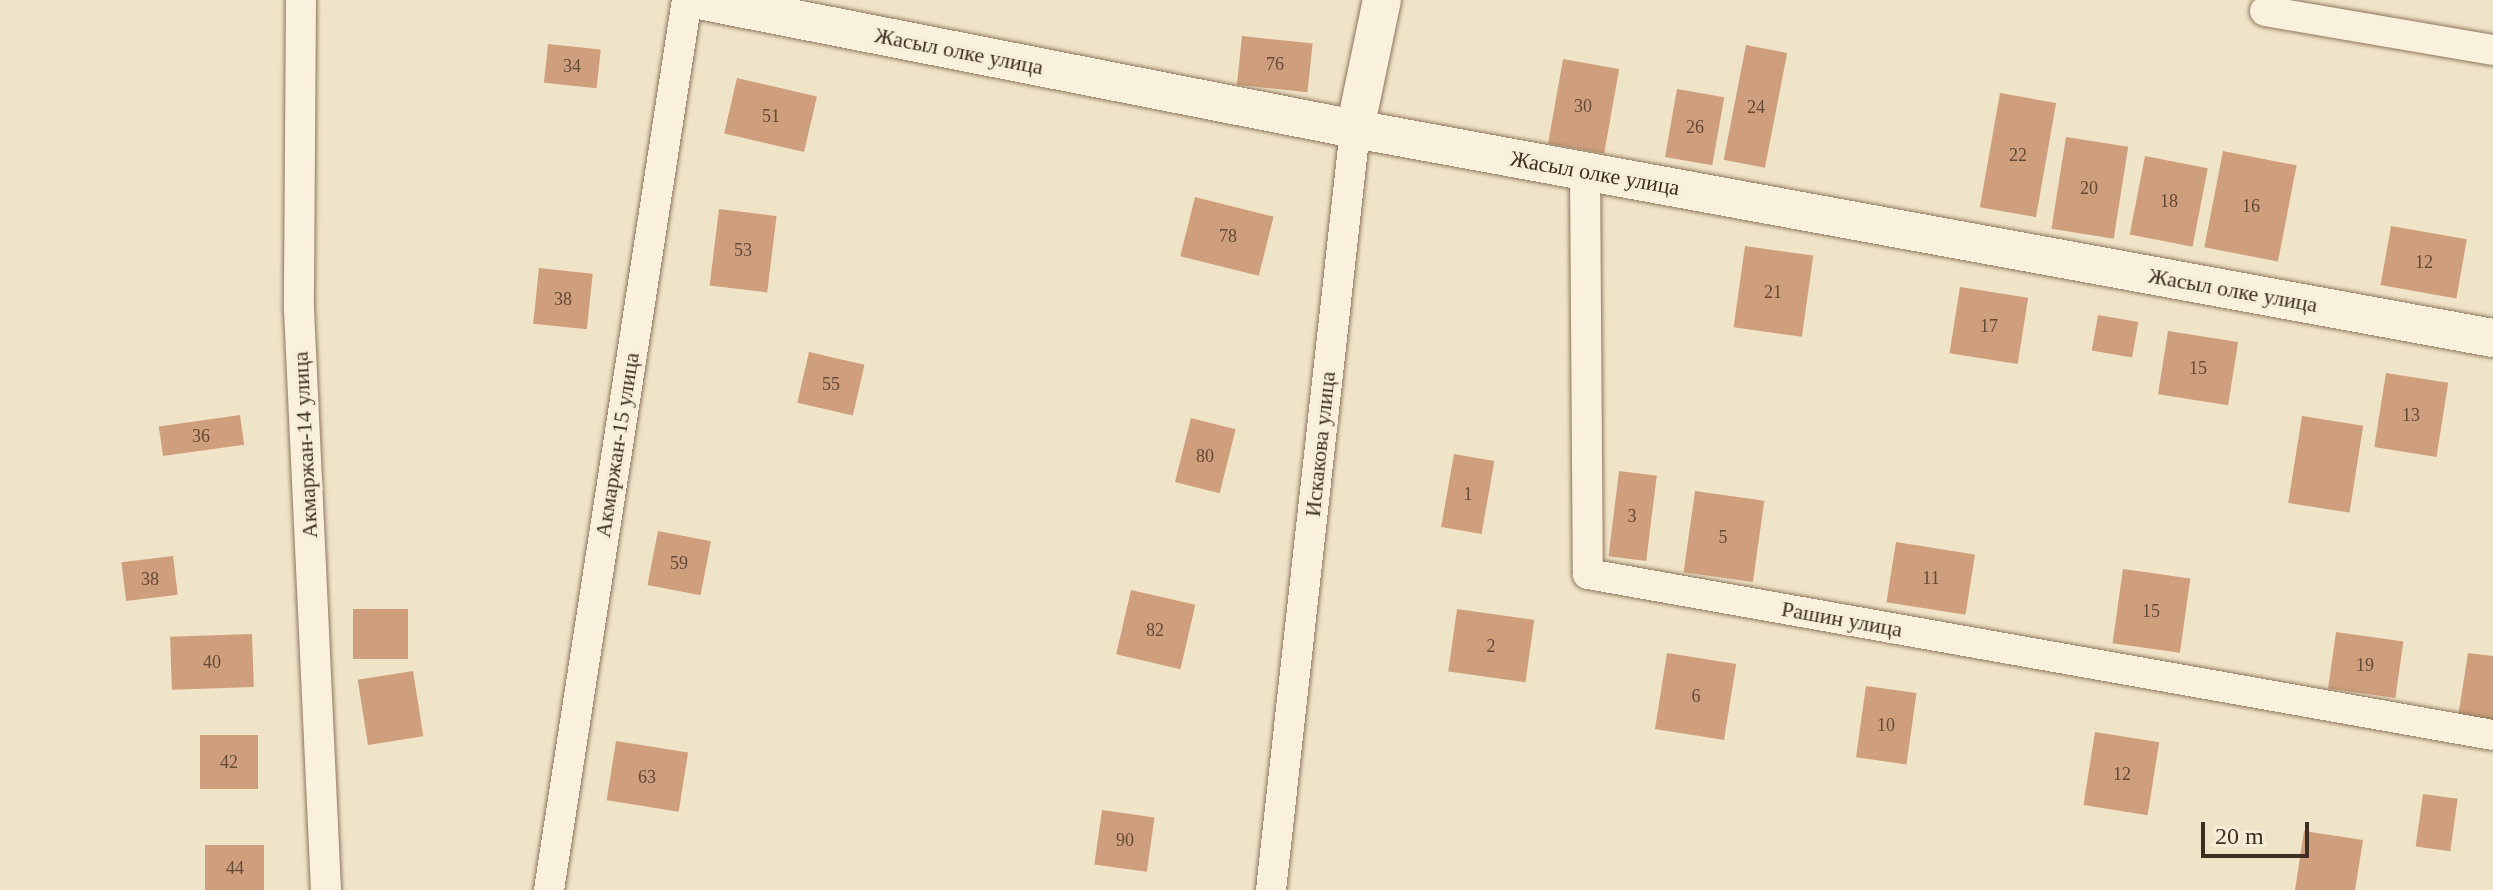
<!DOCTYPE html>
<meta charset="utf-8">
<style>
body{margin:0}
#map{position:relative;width:2493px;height:890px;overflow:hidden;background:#f0e4c8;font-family:"Times New Roman",serif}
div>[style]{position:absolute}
.building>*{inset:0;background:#cf9f7d;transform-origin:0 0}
.roads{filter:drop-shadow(0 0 2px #8d765c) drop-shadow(0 0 2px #8d765c)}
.minor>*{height:30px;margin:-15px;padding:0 15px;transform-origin:15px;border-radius:15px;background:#faf1dc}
.tertiary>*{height:38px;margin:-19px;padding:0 19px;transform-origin:19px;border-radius:19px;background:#faf1dc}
span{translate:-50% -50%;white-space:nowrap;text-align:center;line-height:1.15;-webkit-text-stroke:6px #f7eed8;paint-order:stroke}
.number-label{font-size:18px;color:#624a37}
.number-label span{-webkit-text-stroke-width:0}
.street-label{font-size:22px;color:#3d2e20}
.scale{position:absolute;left:2201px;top:822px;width:108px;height:36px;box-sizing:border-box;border:4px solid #3d2e20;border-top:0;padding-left:10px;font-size:24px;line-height:28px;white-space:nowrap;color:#3d2e20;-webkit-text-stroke:6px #f7eed8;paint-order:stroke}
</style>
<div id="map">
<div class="building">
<div style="left:1242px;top:36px;width:71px;height:49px;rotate:6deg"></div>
<div style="left:548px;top:44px;width:53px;height:39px;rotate:6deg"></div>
<div style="left:1746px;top:45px;width:42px;height:117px;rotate:11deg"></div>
<div style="left:1563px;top:59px;width:57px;height:86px;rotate:10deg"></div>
<div style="left:737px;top:78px;width:82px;height:57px;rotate:13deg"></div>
<div style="left:1677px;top:89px;width:48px;height:69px;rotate:10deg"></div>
<div style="left:2000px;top:93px;width:57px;height:116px;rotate:10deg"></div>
<div style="left:2066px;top:137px;width:63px;height:93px;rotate:9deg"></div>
<div style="left:2223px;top:151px;width:75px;height:98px;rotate:11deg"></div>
<div style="left:2145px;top:156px;width:64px;height:80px;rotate:11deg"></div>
<div style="left:1195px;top:197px;width:81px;height:61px;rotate:14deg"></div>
<div style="left:719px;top:209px;width:58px;height:77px;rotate:7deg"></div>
<div style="left:2391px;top:226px;width:77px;height:60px;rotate:10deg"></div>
<div style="left:1745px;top:246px;width:69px;height:82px;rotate:8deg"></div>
<div style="left:539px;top:268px;width:54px;height:56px;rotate:6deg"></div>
<div style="left:1960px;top:287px;width:69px;height:67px;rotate:9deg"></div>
<div style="left:2098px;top:315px;width:41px;height:36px;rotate:10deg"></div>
<div style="left:2168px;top:331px;width:71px;height:64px;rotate:9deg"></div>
<div style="left:809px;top:352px;width:57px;height:52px;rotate:13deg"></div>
<div style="left:2386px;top:373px;width:63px;height:75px;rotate:9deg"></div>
<div style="left:240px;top:415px;width:30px;height:82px;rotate:82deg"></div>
<div style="left:2302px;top:416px;width:62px;height:88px;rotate:9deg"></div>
<div style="left:1191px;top:418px;width:46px;height:66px;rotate:14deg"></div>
<div style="left:1454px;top:454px;width:41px;height:74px;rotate:10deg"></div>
<div style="left:1619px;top:471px;width:38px;height:86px;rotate:7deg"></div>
<div style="left:1695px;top:491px;width:70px;height:82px;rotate:8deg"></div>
<div style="left:658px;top:531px;width:54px;height:55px;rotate:11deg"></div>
<div style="left:1896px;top:542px;width:80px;height:61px;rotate:9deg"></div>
<div style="left:173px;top:556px;width:39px;height:52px;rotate:83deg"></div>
<div style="left:2123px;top:569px;width:68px;height:75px;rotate:8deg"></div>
<div style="left:1131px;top:590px;width:66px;height:66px;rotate:13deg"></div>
<div style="left:353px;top:609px;width:55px;height:50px"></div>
<div style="left:1457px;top:609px;width:78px;height:63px;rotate:8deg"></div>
<div style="left:2336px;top:632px;width:68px;height:57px;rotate:8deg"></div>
<div style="left:252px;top:634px;width:53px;height:82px;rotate:88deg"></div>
<div style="left:1667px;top:653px;width:70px;height:77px;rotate:9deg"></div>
<div style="clip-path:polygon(2468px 653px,2493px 656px,2493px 722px,2458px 717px)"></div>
<div style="left:413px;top:671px;width:66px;height:56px;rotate:81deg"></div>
<div style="left:1866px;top:686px;width:51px;height:72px;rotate:8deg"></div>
<div style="left:2095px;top:732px;width:65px;height:74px;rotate:9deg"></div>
<div style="left:200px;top:735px;width:58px;height:54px"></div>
<div style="left:616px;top:741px;width:73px;height:60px;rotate:9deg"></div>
<div style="left:2423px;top:794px;width:35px;height:53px;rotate:8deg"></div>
<div style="left:1102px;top:810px;width:53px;height:55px;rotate:8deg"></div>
<div style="clip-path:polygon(2304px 831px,2363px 840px,2355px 890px,2295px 890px)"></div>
<div style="left:264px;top:845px;width:45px;height:59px;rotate:90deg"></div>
</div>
<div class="roads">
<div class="minor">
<div style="left:301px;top:0;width:309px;rotate:90.4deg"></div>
<div style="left:299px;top:309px;width:582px;rotate:87.34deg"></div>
<div style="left:2265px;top:11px;width:231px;rotate:9.7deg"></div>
<div style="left:1585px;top:171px;width:403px;rotate:89.6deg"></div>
<div style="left:1588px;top:574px;width:919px;rotate:10.09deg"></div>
<div style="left:549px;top:890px;width:901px;rotate:-81.19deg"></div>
<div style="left:1271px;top:890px;width:766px;rotate:-83.7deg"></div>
</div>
<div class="tertiary">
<div style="left:699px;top:0;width:669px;rotate:11.13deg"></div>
<div style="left:1355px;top:129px;width:1157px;rotate:10.41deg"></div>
<div style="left:1355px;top:129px;width:132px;rotate:-78.2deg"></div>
</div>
</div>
<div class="number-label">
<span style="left:1275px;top:64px">76</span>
<span style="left:572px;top:66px">34</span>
<span style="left:1583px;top:106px">30</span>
<span style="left:1756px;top:107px">24</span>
<span style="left:771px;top:116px">51</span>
<span style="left:1695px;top:127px">26</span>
<span style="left:2018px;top:155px">22</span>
<span style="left:2089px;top:188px">20</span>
<span style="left:2169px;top:201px">18</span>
<span style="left:2251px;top:206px">16</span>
<span style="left:1228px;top:236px">78</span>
<span style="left:743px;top:250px">53</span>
<span style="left:2424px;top:262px">12</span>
<span style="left:1773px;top:292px">21</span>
<span style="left:563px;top:299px">38</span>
<span style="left:1989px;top:326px">17</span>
<span style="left:2198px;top:368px">15</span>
<span style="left:831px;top:384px">55</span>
<span style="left:2411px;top:415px">13</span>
<span style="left:201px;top:436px">36</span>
<span style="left:1205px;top:456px">80</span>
<span style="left:1468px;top:494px">1</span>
<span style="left:1632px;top:516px">3</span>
<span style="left:1723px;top:537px">5</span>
<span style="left:679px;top:563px">59</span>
<span style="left:1931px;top:578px">11</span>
<span style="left:150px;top:579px">38</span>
<span style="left:2151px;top:611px">15</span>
<span style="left:1155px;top:630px">82</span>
<span style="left:1491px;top:646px">2</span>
<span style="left:212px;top:662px">40</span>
<span style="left:2365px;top:665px">19</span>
<span style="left:1696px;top:696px">6</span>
<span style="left:1886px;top:725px">10</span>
<span style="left:229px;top:762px">42</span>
<span style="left:2122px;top:774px">12</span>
<span style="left:647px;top:777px">63</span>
<span style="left:1125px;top:840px">90</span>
<span style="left:235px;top:868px">44</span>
</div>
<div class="street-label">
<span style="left:959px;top:51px;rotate:11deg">Жасыл олке улица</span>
<span style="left:1595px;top:173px;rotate:10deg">Жасыл олке улица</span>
<span style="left:2233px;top:290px;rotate:10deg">Жасыл олке улица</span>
<span style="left:1320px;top:444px;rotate:-84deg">Искакова улица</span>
<span style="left:305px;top:445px;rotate:-93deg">Акмаржан-14 улица</span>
<span style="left:617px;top:445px;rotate:-81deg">Акмаржан-15 улица</span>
<span style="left:1842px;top:619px;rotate:10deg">Рашин улица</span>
</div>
<div class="scale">20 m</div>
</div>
